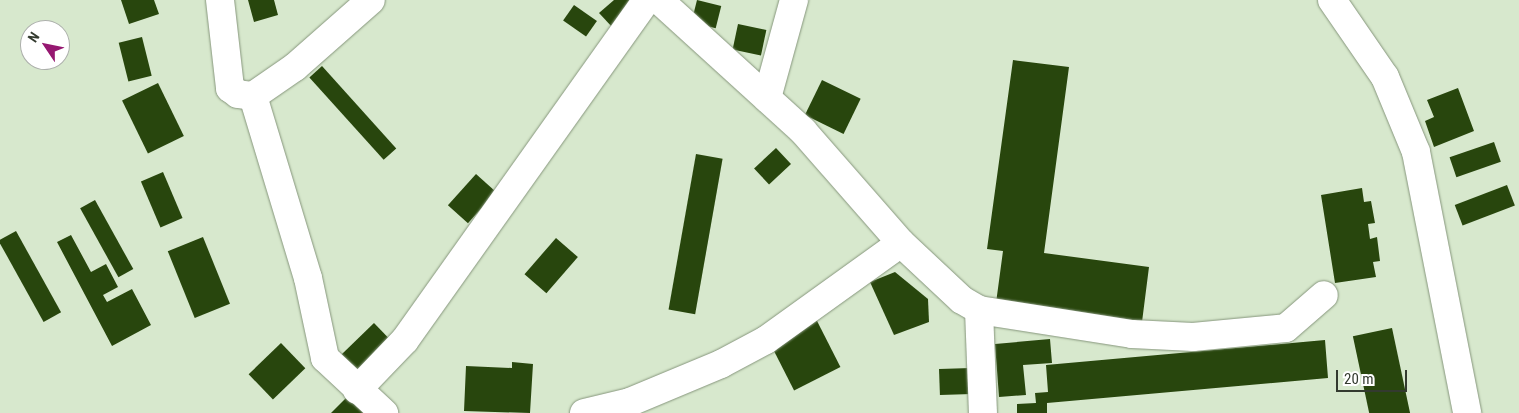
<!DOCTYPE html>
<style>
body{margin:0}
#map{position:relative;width:1519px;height:413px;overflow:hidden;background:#d7e8cd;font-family:"Roboto Condensed",sans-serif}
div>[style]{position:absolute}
.building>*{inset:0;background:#28460d;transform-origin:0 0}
.roads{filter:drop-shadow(0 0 1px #86967c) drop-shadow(0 0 1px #86967c)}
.minor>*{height:28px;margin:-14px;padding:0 14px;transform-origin:14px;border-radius:14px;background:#fff}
span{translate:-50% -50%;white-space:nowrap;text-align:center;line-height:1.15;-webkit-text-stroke:5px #fff;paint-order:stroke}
.north{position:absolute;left:20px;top:20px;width:50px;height:50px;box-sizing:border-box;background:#fff;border:1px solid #adb0ac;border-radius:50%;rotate:304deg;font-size:14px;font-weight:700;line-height:20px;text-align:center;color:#333a2f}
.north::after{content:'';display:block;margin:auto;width:18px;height:22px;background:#961871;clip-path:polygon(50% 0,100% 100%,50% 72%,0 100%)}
.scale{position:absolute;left:1336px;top:370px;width:71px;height:22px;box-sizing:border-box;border:2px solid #333a2f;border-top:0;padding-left:6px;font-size:15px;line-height:18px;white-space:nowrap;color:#333a2f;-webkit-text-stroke:4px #fff;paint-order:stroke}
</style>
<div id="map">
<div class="building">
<div style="clip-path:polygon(121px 0,154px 0,159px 14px,129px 24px)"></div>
<div style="clip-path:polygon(248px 0,274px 0,278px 15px,254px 22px)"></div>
<div style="clip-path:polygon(614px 0,632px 0,613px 28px,599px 13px)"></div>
<div style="left:697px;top:0;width:25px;height:23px;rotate:14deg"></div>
<div style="left:574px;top:5px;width:28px;height:19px;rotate:35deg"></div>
<div style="left:738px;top:24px;width:29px;height:26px;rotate:12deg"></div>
<div style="left:142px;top:37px;width:40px;height:24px;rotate:76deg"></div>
<div style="clip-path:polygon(1013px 60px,1069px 67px,1044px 253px,1149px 267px,1142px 322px,996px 303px,1003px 251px,987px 249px)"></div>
<div style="left:322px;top:66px;width:111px;height:17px;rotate:48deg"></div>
<div style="left:822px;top:80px;width:43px;height:39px;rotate:26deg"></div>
<div style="left:158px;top:83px;width:59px;height:40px;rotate:64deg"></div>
<div style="clip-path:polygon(1458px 88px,1474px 131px,1434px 147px,1425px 121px,1434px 117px,1427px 100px)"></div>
<div style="left:1494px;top:142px;width:21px;height:47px;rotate:71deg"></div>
<div style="left:776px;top:148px;width:22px;height:30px;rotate:47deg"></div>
<div style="left:696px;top:154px;width:27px;height:158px;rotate:10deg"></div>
<div style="left:163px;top:172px;width:50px;height:24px;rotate:67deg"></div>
<div style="left:476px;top:174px;width:27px;height:42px;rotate:42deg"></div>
<div style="left:1507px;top:185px;width:22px;height:56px;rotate:69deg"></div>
<div style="clip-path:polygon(1362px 188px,1364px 202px,1371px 201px,1375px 223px,1368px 224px,1370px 239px,1377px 237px,1380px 261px,1373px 262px,1376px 277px,1335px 283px,1321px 195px)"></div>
<div style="left:95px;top:200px;width:79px;height:17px;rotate:61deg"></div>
<div style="left:16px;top:231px;width:93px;height:20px;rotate:61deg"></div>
<div style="clip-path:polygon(71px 235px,91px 272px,106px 264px,118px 287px,103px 295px,107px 302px,132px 289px,151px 325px,112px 346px,57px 242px)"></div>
<div style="left:203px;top:237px;width:72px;height:38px;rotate:68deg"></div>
<div style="left:556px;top:238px;width:29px;height:48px;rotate:41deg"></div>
<div style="clip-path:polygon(895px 272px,928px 299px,929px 322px,894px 335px,870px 282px)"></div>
<div style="left:815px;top:317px;width:56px;height:52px;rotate:63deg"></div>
<div style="left:374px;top:323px;width:32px;height:47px;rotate:46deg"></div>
<div style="left:1392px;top:328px;width:87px;height:40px;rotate:78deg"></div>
<div style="clip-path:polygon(1050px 339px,1052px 363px,1023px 365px,1026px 395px,999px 397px,995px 344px)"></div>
<div style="clip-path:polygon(1325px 340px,1328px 378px,1047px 403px,1047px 413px,1017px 413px,1017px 404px,1036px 403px,1035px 393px,1048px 392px,1046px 365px)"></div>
<div style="left:281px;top:343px;width:35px;height:45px;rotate:46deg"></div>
<div style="clip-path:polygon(512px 362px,533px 364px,530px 413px,464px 411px,466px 366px,512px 368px)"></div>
<div style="left:971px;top:368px;width:26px;height:32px;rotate:88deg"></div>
<div style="clip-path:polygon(353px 391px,376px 413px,331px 413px)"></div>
</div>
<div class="roads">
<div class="minor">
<div style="left:220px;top:0;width:89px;rotate:83.5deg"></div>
<div style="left:230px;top:88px;width:10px;rotate:37deg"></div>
<div style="left:238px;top:94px;width:15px;rotate:8deg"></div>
<div style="left:253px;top:96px;width:51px;rotate:-34.6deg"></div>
<div style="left:295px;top:67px;width:101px;rotate:-41.4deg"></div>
<div style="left:659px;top:0;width:195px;rotate:42.3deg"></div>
<div style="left:803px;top:131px;width:149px;rotate:48.8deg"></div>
<div style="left:1332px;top:0;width:93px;rotate:55.5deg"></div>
<div style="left:1385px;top:77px;width:81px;rotate:67.5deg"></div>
<div style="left:1416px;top:152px;width:266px;rotate:78.9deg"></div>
<div style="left:253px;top:96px;width:190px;rotate:73.2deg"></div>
<div style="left:308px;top:278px;width:82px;rotate:78deg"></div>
<div style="left:325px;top:358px;width:81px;rotate:43deg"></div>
<div style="left:767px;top:98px;width:102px;rotate:-74.6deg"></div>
<div style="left:979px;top:310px;width:103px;rotate:87.8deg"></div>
<div style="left:357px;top:390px;width:69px;rotate:-46.2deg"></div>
<div style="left:405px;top:340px;width:417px;rotate:-54.6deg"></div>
<div style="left:584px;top:413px;width:47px;rotate:-13.4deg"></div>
<div style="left:630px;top:402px;width:99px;rotate:-22.7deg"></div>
<div style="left:721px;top:364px;width:51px;rotate:-28.1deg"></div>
<div style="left:766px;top:340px;width:166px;rotate:-35.7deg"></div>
<div style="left:901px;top:243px;width:83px;rotate:43.1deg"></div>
<div style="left:962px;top:300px;width:20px;rotate:30deg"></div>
<div style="left:979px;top:310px;width:155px;rotate:8.9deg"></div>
<div style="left:1132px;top:334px;width:61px;rotate:2.8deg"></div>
<div style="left:1193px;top:337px;width:93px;rotate:-5.5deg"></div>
<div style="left:1286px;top:328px;width:50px;rotate:-41deg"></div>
</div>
</div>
<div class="north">N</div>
<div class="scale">20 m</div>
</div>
